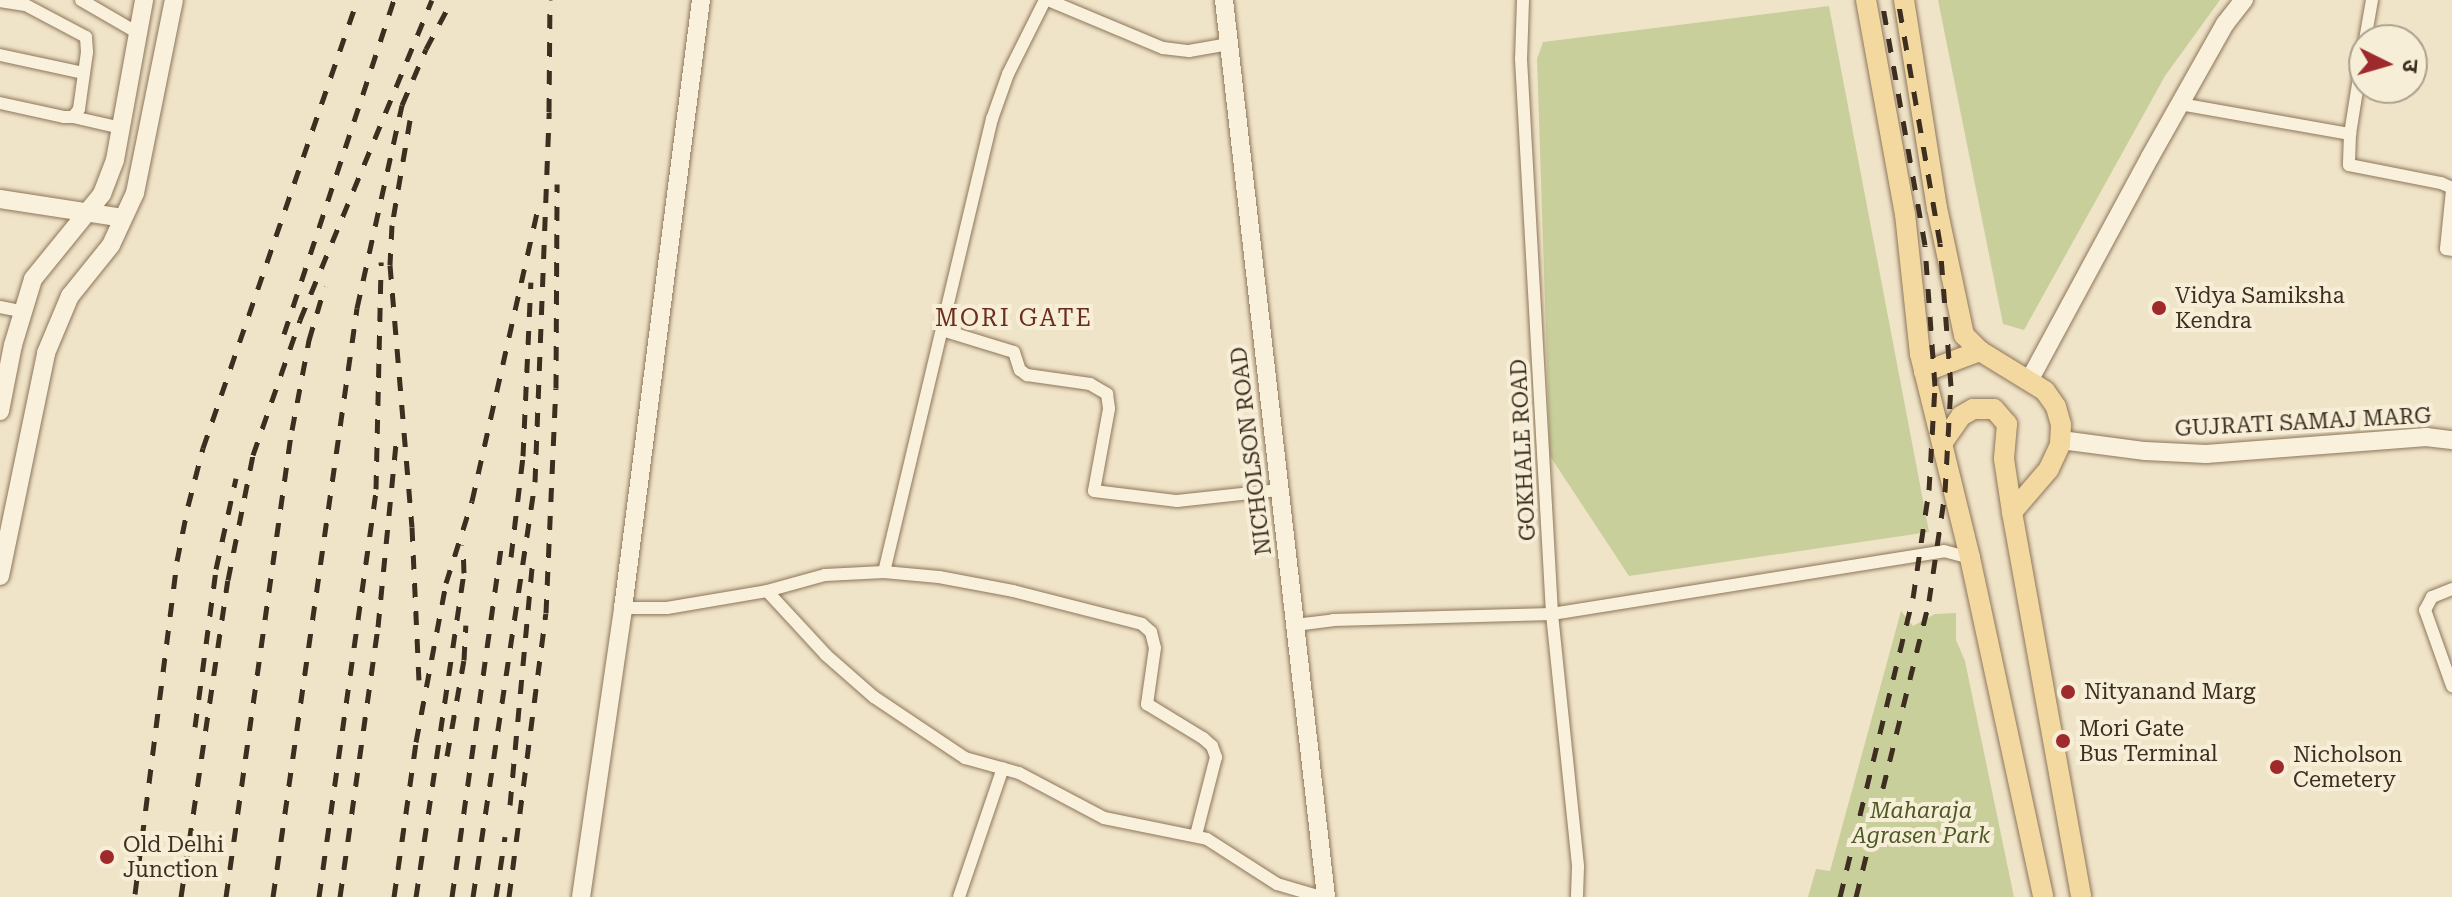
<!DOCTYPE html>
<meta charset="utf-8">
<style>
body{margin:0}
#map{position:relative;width:2452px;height:897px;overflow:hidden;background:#f0e4c8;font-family:"Roboto Serif","Noto Sans Devanagari",serif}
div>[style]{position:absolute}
.green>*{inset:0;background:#c9cf9b}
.roads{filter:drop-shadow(0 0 2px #8d765c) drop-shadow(0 0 2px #8d765c)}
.street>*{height:12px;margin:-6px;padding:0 6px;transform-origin:6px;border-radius:6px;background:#faf1dc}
.secondary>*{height:18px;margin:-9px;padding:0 9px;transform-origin:9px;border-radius:9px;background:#faf1dc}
.primary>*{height:20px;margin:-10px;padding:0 10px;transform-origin:10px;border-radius:10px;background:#f3d9a0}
.rail>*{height:5px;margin-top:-2.5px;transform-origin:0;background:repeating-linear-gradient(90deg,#3d2e20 0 14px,transparent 0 28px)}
.dots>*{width:22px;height:22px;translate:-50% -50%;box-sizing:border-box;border:4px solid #f7eed8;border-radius:50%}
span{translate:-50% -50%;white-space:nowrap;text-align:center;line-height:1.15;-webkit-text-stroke:8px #f7eed8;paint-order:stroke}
.poi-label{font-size:22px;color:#3d2e20}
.left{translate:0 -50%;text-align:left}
.street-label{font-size:22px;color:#3d2e20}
.park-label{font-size:22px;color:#4d5a26;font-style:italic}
.neighbourhood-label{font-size:24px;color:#6b2e1e;letter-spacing:2px}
.north{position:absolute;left:2348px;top:24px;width:80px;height:80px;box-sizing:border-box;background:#f7eed8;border:2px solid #ada18e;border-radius:50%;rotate:95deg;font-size:22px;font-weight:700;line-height:32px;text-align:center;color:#3d2e20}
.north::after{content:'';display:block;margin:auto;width:28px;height:36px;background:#9e2a2b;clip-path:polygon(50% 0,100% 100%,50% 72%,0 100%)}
</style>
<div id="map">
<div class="green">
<div style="clip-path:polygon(1938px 0,2220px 0,2165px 76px,2024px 330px,2003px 324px)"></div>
<div style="clip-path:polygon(1829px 6px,1929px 532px,1629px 576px,1550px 456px,1537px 59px,1543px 42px)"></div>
<div style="clip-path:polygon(1901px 611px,1913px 626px,1935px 614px,1956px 613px,1956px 640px,1965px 661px,2014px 897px,1808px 897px,1816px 869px,1830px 871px)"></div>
</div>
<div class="roads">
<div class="street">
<div style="left:81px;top:0;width:66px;rotate:30.1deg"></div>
<div style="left:1048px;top:0;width:125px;rotate:22.7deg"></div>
<div style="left:1163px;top:48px;width:26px;rotate:7deg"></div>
<div style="left:1189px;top:51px;width:39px;rotate:-10deg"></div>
<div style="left:1523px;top:0;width:59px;rotate:91.9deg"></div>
<div style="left:1521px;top:59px;width:556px;rotate:86.8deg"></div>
<div style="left:1552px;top:614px;width:254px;rotate:84.1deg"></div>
<div style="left:1578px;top:867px;width:30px;rotate:92deg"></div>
<div style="left:0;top:1px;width:24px;rotate:9deg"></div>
<div style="left:2365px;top:40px;width:41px;rotate:-80.1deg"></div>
<div style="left:0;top:55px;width:86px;rotate:12.1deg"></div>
<div style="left:0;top:103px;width:66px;rotate:12.3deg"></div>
<div style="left:64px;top:117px;width:9px"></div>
<div style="left:73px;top:117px;width:10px;rotate:-53deg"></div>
<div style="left:79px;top:109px;width:58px;rotate:-82deg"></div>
<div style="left:87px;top:52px;width:15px;rotate:-94deg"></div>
<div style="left:86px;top:37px;width:79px;rotate:-152.1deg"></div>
<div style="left:2180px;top:104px;width:173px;rotate:10deg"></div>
<div style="left:2350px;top:134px;width:88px;rotate:-80.9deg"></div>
<div style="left:73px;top:117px;width:49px;rotate:12.9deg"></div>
<div style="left:2350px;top:134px;width:31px;rotate:92deg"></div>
<div style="left:2349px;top:165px;width:94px;rotate:11.1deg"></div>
<div style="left:2441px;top:183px;width:12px;rotate:24deg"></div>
<div style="left:2452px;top:190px;width:59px;rotate:95.8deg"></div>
<div style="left:2446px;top:249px;width:6px;rotate:9deg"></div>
<div style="left:0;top:307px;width:25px;rotate:11deg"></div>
<div style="left:942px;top:330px;width:75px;rotate:17deg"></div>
<div style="left:1014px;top:352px;width:19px;rotate:72deg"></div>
<div style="left:1020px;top:370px;width:9px;rotate:36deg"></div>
<div style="left:1027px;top:375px;width:64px;rotate:8.1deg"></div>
<div style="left:1090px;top:384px;width:20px;rotate:30deg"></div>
<div style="left:1107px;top:394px;width:15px;rotate:82deg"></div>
<div style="left:1109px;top:409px;width:83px;rotate:100.4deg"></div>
<div style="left:1094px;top:491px;width:84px;rotate:6.9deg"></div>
<div style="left:1177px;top:501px;width:103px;rotate:-6.2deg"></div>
<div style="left:884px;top:572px;width:466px;rotate:-76.6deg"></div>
<div style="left:992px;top:119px;width:48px;rotate:-70.4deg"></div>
<div style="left:1008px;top:74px;width:83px;rotate:-63.4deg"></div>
<div style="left:2452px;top:589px;width:22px;rotate:158deg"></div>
<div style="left:2432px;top:597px;width:15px;rotate:118deg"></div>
<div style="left:2425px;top:610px;width:81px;rotate:70.4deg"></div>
<div style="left:767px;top:591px;width:87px;rotate:47.3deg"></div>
<div style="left:826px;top:655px;width:64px;rotate:41.2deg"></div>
<div style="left:874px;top:697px;width:110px;rotate:33.8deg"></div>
<div style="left:965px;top:758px;width:56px;rotate:15.5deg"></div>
<div style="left:1019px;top:773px;width:96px;rotate:27.9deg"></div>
<div style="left:1104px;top:818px;width:105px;rotate:11.5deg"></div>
<div style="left:1207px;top:839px;width:83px;rotate:32.7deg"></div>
<div style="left:1277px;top:884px;width:46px;rotate:16.5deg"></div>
<div style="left:623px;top:608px;width:44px"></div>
<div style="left:667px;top:608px;width:101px;rotate:-9.6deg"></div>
<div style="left:767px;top:591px;width:60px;rotate:-15.4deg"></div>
<div style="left:825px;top:575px;width:59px;rotate:-2.9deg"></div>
<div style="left:884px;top:572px;width:55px;rotate:5.2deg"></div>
<div style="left:939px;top:577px;width:75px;rotate:10.7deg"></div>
<div style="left:1013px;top:591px;width:133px;rotate:14.3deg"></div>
<div style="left:1142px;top:624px;width:12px;rotate:42deg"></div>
<div style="left:1151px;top:632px;width:16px;rotate:76deg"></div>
<div style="left:1155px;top:648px;width:57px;rotate:98.1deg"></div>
<div style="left:1147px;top:704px;width:66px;rotate:31.3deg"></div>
<div style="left:1203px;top:738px;width:12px;rotate:42deg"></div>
<div style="left:1212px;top:746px;width:12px;rotate:70deg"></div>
<div style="left:1216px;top:757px;width:81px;rotate:104.4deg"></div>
<div style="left:1295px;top:625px;width:38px;rotate:-7deg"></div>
<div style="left:1333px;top:620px;width:219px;rotate:-1.6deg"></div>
<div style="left:1552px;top:614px;width:397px;rotate:-9.1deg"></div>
<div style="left:1944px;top:551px;width:27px;rotate:15deg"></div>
<div style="left:959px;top:897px;width:136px;rotate:-71.2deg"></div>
</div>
<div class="secondary">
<div style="left:1224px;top:0;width:903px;rotate:83.51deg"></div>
<div style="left:0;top:199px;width:124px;rotate:8.8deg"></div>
<div style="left:2030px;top:379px;width:252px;rotate:-61.6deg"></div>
<div style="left:2150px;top:157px;width:153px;rotate:-60.6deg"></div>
<div style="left:2225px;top:24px;width:31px;rotate:-52deg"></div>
<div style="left:0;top:411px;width:67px;rotate:-78.9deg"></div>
<div style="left:13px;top:345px;width:69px;rotate:-73.1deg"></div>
<div style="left:33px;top:279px;width:109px;rotate:-50.9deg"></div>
<div style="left:102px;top:194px;width:36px;rotate:-69deg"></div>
<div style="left:115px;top:160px;width:163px;rotate:-79.7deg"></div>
<div style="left:2061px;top:440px;width:85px;rotate:7.5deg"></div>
<div style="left:2145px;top:451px;width:61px;rotate:2.8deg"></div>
<div style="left:2206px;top:454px;width:221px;rotate:-4.4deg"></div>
<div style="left:2426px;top:437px;width:26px;rotate:7deg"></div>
<div style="left:0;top:576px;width:228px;rotate:-78.3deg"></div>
<div style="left:46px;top:353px;width:62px;rotate:-67.2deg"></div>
<div style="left:70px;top:296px;width:65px;rotate:-51.2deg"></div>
<div style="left:111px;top:245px;width:57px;rotate:-65.2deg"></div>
<div style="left:135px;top:193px;width:197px;rotate:-78.6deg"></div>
<div style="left:581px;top:897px;width:292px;rotate:-81.7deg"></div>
<div style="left:623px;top:608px;width:613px;rotate:-82.69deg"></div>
</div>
<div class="primary">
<div style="left:1866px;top:0;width:218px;rotate:79.7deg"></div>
<div style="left:1905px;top:214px;width:141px;rotate:83.9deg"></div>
<div style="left:1920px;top:354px;width:210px;rotate:76.2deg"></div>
<div style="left:1970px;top:558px;width:347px;rotate:77.8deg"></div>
<div style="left:1904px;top:0;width:211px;rotate:81deg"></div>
<div style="left:1937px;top:208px;width:130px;rotate:78deg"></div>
<div style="left:1964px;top:335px;width:23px;rotate:45deg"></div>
<div style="left:1980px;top:351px;width:76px;rotate:31.6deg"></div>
<div style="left:2045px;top:391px;width:19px;rotate:55deg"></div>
<div style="left:2056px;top:407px;width:19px;rotate:74deg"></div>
<div style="left:2061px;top:425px;width:20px;rotate:93deg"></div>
<div style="left:2060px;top:445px;width:26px;rotate:115deg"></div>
<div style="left:2049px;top:469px;width:57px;rotate:130.7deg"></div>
<div style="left:1924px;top:372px;width:60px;rotate:-20.6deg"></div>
<div style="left:1943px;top:442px;width:32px;rotate:-55deg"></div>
<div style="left:1961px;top:416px;width:14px;rotate:-30deg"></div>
<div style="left:1973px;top:409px;width:21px"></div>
<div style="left:1994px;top:409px;width:20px;rotate:49deg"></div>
<div style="left:2007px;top:424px;width:35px;rotate:95deg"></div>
<div style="left:2004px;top:459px;width:54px;rotate:81.4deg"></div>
<div style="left:2012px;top:512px;width:391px;rotate:79.8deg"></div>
</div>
</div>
<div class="rail">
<div style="left:410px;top:120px;width:107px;rotate:99.7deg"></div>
<div style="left:392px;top:225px;width:40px;rotate:92.9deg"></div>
<div style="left:390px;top:265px;width:263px;rotate:85.2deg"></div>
<div style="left:412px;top:527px;width:153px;rotate:87.4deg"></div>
<div style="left:284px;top:334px;width:352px;rotate:-71.8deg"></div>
<div style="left:511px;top:557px;width:102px;rotate:-83.2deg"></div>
<div style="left:523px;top:456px;width:174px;rotate:-87.4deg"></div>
<div style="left:195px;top:727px;width:159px;rotate:-82.4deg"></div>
<div style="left:216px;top:569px;width:93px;rotate:-77.6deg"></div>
<div style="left:447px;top:756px;width:97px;rotate:-80deg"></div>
<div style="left:464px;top:660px;width:35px;rotate:-87deg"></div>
<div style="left:510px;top:805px;width:240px;rotate:-84.7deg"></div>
<div style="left:135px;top:894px;width:336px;rotate:-82.8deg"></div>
<div style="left:177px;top:561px;width:56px;rotate:-78.7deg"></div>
<div style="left:188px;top:506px;width:60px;rotate:-75.5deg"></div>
<div style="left:203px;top:448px;width:474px;rotate:-71deg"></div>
<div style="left:181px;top:897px;width:320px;rotate:-81.6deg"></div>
<div style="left:228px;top:580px;width:127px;rotate:-78.7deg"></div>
<div style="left:253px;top:455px;width:143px;rotate:-70.8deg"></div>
<div style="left:300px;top:320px;width:346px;rotate:-67.6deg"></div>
<div style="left:226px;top:897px;width:472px;rotate:-82deg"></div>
<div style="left:292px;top:430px;width:92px;rotate:-79.3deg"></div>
<div style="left:309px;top:340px;width:56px;rotate:-73.5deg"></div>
<div style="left:273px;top:897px;width:595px;rotate:-81.88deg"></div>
<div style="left:357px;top:308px;width:208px;rotate:-77.5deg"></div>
<div style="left:402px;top:105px;width:61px;rotate:-66.8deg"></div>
<div style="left:426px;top:49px;width:55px;rotate:-62deg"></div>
<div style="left:319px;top:897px;width:412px;rotate:-82deg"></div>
<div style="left:376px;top:489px;width:227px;rotate:-88.7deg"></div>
<div style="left:340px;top:897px;width:273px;rotate:-82deg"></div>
<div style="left:378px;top:627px;width:186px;rotate:-84.4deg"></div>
<div style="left:394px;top:897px;width:157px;rotate:-81.9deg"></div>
<div style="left:416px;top:742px;width:162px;rotate:-79.3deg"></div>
<div style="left:446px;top:583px;width:86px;rotate:-72.4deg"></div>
<div style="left:472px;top:501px;width:296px;rotate:-77.3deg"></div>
<div style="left:416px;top:897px;width:328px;rotate:-81.6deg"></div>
<div style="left:464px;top:573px;width:28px;rotate:-92deg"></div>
<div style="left:452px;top:897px;width:359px;rotate:-82deg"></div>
<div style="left:473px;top:897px;width:420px;rotate:-81.5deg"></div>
<div style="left:535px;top:482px;width:370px;rotate:-87.8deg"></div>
<div style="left:549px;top:112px;width:112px;rotate:-89.5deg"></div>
<div style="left:496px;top:897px;width:61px;rotate:-81.5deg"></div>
<div style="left:509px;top:897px;width:286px;rotate:-82.6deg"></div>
<div style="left:546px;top:613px;width:225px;rotate:-87.5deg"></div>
<div style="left:556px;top:388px;width:204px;rotate:-89.7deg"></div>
<div style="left:1840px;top:897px;width:308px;rotate:-76.3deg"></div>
<div style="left:1913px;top:598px;width:109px;rotate:-81.6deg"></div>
<div style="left:1929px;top:490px;width:104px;rotate:-86.7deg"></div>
<div style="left:1935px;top:386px;width:141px;rotate:-94.1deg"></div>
<div style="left:1925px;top:245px;width:249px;rotate:-100deg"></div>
<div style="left:1856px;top:897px;width:305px;rotate:-76.1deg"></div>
<div style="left:1929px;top:601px;width:110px;rotate:-81.6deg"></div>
<div style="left:1945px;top:492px;width:106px;rotate:-86.8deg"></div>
<div style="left:1951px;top:386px;width:143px;rotate:-94.4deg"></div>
<div style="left:1940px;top:243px;width:247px;rotate:-99.8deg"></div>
</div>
<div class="dots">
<div style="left:2159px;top:308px;background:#9e2a2b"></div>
<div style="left:2068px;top:692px;background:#9e2a2b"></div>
<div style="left:2063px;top:741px;background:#9e2a2b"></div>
<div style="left:2277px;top:767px;background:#9e2a2b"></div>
<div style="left:107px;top:857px;background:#9e2a2b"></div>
</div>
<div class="poi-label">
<span class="left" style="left:2175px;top:308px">Vidya Samiksha<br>Kendra</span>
<span class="left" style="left:2084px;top:692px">Nityanand Marg</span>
<span class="left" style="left:2079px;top:741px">Mori Gate<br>Bus Terminal</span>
<span class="left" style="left:2293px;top:767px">Nicholson<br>Cemetery</span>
<span class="left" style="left:123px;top:857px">Old Delhi<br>Junction</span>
</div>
<div class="street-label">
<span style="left:2303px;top:422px;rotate:-3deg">GUJRATI SAMAJ MARG</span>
<span style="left:1523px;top:450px;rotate:-93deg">GOKHALE ROAD</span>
<span style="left:1251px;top:451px;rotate:-97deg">NICHOLSON ROAD</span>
</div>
<div class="park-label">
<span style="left:1921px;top:823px">Maharaja<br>Agrasen Park</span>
</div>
<div class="neighbourhood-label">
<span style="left:1014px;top:319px">MORI GATE</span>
</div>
<div class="north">उ</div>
</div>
